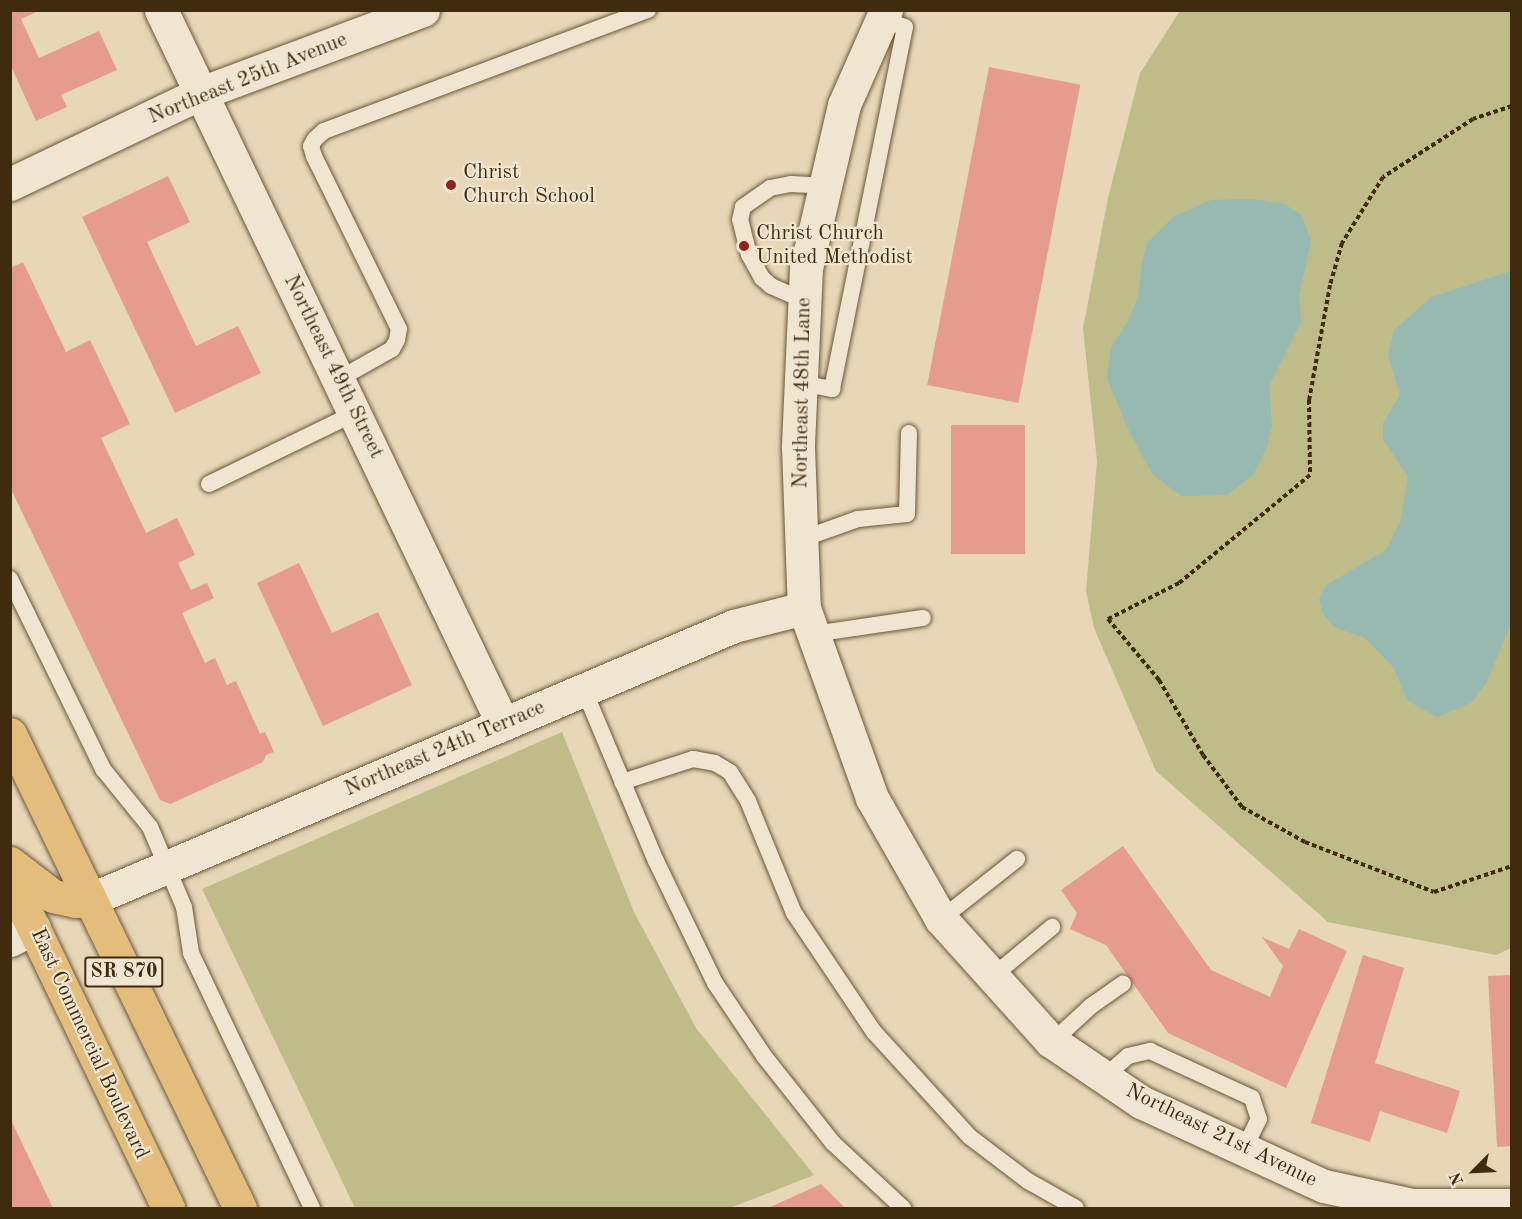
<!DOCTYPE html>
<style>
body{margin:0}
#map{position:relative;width:1522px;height:1219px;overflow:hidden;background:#e7d7b6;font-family:"Old Standard TT",serif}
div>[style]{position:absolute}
.green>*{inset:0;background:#bebc88}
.water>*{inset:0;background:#97b9b2}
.building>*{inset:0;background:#e59b8e;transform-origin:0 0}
.path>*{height:4px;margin-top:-2px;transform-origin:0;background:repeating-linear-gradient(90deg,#412b0f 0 4.5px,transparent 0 7.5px)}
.roads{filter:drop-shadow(0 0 2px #6a5639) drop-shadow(0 0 2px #6a5639)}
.service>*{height:16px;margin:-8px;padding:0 8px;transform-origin:8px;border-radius:8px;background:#efe5d0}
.minor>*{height:33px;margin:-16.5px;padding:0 16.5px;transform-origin:16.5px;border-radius:16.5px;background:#efe5d0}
.primary>*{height:33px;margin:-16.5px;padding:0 16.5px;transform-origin:16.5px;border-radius:16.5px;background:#e4bc7b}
.dots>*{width:16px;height:16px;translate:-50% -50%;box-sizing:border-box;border:3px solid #efe5d0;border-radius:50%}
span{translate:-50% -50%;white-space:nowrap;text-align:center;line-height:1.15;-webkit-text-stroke:4.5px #efe5d0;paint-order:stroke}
.shield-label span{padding:2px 4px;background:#efe5d0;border:2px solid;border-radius:4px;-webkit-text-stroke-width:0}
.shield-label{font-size:20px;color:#412b0f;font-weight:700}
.street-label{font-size:21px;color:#412b0f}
.poi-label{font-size:21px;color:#412b0f}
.left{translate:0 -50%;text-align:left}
.frame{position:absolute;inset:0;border:12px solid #412b0f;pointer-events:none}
.north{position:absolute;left:1444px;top:1141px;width:60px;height:60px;-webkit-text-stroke:4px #efe5d0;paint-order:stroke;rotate:246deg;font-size:16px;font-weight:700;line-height:24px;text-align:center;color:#412b0f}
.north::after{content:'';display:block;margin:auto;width:21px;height:27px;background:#412b0f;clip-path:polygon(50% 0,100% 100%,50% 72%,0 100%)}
</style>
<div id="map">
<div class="green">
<div style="clip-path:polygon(1180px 11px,1511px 11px,1511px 948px,1496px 955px,1328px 922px,1156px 771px,1094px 628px,1086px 591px,1097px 461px,1083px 328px,1108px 198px,1140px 73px)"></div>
<div style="clip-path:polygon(562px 732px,634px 912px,696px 1028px,814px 1175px,730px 1208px,355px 1208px,202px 889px)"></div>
</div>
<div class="water">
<div style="clip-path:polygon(1253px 199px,1284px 204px,1302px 215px,1311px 242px,1299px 296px,1301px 322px,1269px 386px,1272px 426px,1267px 447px,1253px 475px,1227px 495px,1181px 496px,1152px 474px,1127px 427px,1107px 378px,1111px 348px,1128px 321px,1139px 294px,1141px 267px,1147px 243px,1173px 217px,1211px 200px)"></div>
<div style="clip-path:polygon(1511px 271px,1511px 625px,1485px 685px,1471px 703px,1437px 717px,1408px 701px,1393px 667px,1365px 638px,1334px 627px,1323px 614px,1319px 599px,1326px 585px,1386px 550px,1401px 520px,1408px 476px,1383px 440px,1383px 423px,1400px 395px,1388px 355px,1394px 330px,1432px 297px)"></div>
</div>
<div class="building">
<div style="clip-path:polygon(10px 10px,40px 10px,21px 19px,39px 58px,99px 31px,117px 70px,61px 95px,67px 107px,36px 121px,10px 64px)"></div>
<div style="left:989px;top:67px;width:93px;height:324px;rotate:11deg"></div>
<div style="clip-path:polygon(168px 176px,190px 222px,147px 242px,196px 346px,238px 326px,261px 373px,175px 413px,82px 217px)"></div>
<div style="clip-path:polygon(23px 262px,66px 352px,90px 340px,130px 424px,101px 438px,146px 533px,177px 518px,195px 555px,178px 563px,191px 590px,207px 583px,214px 598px,182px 613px,205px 663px,215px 658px,227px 685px,236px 681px,260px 734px,265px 732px,274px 752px,266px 755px,263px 762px,170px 804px,160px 800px,10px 487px,10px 268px)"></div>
<div style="left:1025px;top:425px;width:129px;height:74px;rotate:90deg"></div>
<div style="clip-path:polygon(299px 563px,332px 633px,378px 612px,412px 685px,323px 726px,257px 583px)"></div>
<div style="clip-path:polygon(1123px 846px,1211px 970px,1270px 997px,1283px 966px,1262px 937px,1289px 949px,1299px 929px,1347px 951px,1286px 1088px,1168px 1033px,1106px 945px,1070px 929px,1077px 913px,1061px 890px)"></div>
<div style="clip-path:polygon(1363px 955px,1404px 968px,1375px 1063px,1460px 1091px,1447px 1133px,1380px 1111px,1370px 1142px,1311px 1123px)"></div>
<div style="clip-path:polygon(1512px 975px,1512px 1146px,1497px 1147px,1488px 976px)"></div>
<div style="clip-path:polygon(10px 1118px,53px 1208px,10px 1208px)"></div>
<div style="clip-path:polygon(821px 1184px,845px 1208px,768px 1208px)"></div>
</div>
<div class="path">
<div style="left:1512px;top:106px;width:41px;rotate:161.6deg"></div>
<div style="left:1473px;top:119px;width:107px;rotate:147.2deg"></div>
<div style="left:1383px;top:177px;width:78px;rotate:121.8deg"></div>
<div style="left:1342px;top:243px;width:44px;rotate:105.9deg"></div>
<div style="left:1330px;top:285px;width:117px;rotate:100.3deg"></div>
<div style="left:1309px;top:400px;width:75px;rotate:89.2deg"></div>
<div style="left:1310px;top:475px;width:170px;rotate:140.5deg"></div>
<div style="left:1179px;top:583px;width:80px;rotate:153.1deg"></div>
<div style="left:1108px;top:619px;width:80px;rotate:50.1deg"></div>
<div style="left:1159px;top:680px;width:87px;rotate:59.6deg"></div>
<div style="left:1203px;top:755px;width:65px;rotate:53.1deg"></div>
<div style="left:1242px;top:807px;width:72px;rotate:29.1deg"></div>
<div style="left:1305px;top:842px;width:138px;rotate:21.2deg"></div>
<div style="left:1434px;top:892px;width:82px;rotate:-18.4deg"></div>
</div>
<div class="roads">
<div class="service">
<div style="left:805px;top:301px;width:37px;rotate:-156deg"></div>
<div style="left:771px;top:286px;width:12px;rotate:-138deg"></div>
<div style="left:762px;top:278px;width:26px;rotate:-119deg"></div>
<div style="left:749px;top:255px;width:36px;rotate:-104deg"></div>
<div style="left:740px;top:220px;width:13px;rotate:-77deg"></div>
<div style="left:743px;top:207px;width:33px;rotate:-35deg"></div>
<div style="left:770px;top:188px;width:21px;rotate:-11deg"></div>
<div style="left:791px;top:184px;width:34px;rotate:3deg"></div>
<div style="left:339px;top:379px;width:61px;rotate:-29.5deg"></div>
<div style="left:392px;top:349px;width:10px;rotate:-61deg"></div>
<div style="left:397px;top:340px;width:11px;rotate:-80deg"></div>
<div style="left:399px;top:329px;width:193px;rotate:-116.2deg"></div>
<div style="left:314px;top:156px;width:10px;rotate:-107deg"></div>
<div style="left:311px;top:146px;width:8px;rotate:-60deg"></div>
<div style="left:315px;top:139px;width:12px;rotate:-42deg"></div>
<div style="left:324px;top:131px;width:346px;rotate:-20.5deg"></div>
<div style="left:801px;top:383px;width:32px;rotate:11deg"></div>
<div style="left:832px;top:389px;width:369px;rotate:-78.6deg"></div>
<div style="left:905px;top:27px;width:24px;rotate:-163deg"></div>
<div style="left:209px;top:484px;width:162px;rotate:-25.9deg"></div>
<div style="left:802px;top:539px;width:59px;rotate:-19.7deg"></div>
<div style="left:858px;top:519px;width:49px;rotate:-5.8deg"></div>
<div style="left:907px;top:514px;width:81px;rotate:-88.6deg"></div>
<div style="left:10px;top:579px;width:212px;rotate:63.9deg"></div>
<div style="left:103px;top:769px;width:75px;rotate:51deg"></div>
<div style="left:150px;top:827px;width:87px;rotate:67deg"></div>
<div style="left:184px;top:907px;width:47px;rotate:81.3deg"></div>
<div style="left:191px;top:953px;width:282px;rotate:64.6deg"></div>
<div style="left:814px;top:634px;width:110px;rotate:-8.4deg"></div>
<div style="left:584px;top:690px;width:186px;rotate:67.2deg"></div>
<div style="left:656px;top:861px;width:136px;rotate:64.2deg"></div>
<div style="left:715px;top:983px;width:88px;rotate:56.1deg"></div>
<div style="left:764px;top:1056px;width:111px;rotate:51.6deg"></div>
<div style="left:833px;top:1143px;width:96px;rotate:42.9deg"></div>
<div style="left:622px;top:782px;width:75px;rotate:-17.9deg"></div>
<div style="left:693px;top:759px;width:22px;rotate:10deg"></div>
<div style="left:715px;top:763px;width:17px;rotate:31deg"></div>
<div style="left:730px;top:772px;width:34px;rotate:58deg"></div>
<div style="left:748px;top:801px;width:121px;rotate:67.7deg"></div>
<div style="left:794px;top:913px;width:143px;rotate:56.1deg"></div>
<div style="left:874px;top:1032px;width:142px;rotate:47.6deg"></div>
<div style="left:970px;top:1137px;width:73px;rotate:37.2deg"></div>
<div style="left:1028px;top:1181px;width:55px;rotate:29.4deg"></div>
<div style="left:941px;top:919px;width:97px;rotate:-38.3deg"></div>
<div style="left:993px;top:976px;width:77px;rotate:-39.7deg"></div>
<div style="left:1052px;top:1042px;width:53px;rotate:-42.7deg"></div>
<div style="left:1091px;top:1006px;width:39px;rotate:-35deg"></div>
<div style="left:1104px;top:1077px;width:32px;rotate:-41deg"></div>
<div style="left:1128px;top:1056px;width:23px;rotate:-13deg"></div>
<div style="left:1150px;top:1051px;width:112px;rotate:24.7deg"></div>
<div style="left:1252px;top:1098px;width:22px;rotate:72deg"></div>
<div style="left:1259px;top:1119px;width:34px;rotate:117deg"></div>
</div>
<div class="minor">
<div style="left:161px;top:10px;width:792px;rotate:64.41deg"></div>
<div style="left:886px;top:10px;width:104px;rotate:113.9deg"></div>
<div style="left:844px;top:105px;width:167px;rotate:103.1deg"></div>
<div style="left:806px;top:268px;width:179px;rotate:92.6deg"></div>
<div style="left:798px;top:447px;width:161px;rotate:87.9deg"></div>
<div style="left:804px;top:608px;width:202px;rotate:70.3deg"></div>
<div style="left:872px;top:798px;width:139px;rotate:60.3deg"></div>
<div style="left:941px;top:919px;width:164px;rotate:48deg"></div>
<div style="left:1051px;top:1041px;width:109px;rotate:34.1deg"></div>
<div style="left:1141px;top:1102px;width:201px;rotate:24.7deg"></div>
<div style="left:1324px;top:1186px;width:91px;rotate:12.1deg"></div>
<div style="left:1413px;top:1205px;width:99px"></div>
<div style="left:10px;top:184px;width:212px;rotate:-25.5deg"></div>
<div style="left:201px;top:93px;width:237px;rotate:-20.5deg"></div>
<div style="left:89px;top:900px;width:701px;rotate:-23.02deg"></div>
<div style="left:734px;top:626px;width:72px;rotate:-14.4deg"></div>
<div style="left:10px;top:940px;width:27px;rotate:-27deg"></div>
</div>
<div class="primary">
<div style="left:10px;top:734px;width:527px;rotate:64.12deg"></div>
<div style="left:10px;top:863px;width:54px;rotate:37.5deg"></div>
<div style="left:53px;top:896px;width:24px;rotate:12deg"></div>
<div style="left:76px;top:901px;width:13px;rotate:-4deg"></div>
<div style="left:10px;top:879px;width:365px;rotate:64.3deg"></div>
</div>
</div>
<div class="dots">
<div style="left:451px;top:185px;background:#8f2418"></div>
<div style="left:744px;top:246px;background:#8f2418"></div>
</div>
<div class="shield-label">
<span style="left:124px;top:972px">SR 870</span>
</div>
<div class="street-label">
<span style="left:248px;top:79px;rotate:-22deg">Northeast 25th Avenue</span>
<span style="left:333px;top:367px;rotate:64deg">Northeast 49th Street</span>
<span style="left:803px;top:393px;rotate:-89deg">Northeast 48th Lane</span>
<span style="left:445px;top:749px;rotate:-23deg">Northeast 24th Terrace</span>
<span style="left:89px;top:1044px;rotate:65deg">East Commercial Boulevard</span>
<span style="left:1221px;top:1136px;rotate:26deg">Northeast 21st Avenue</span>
</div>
<div class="poi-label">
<span class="left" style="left:463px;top:185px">Christ<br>Church School</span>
<span class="left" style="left:756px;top:246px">Christ Church<br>United Methodist</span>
</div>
<div class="frame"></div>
<div class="north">N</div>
</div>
